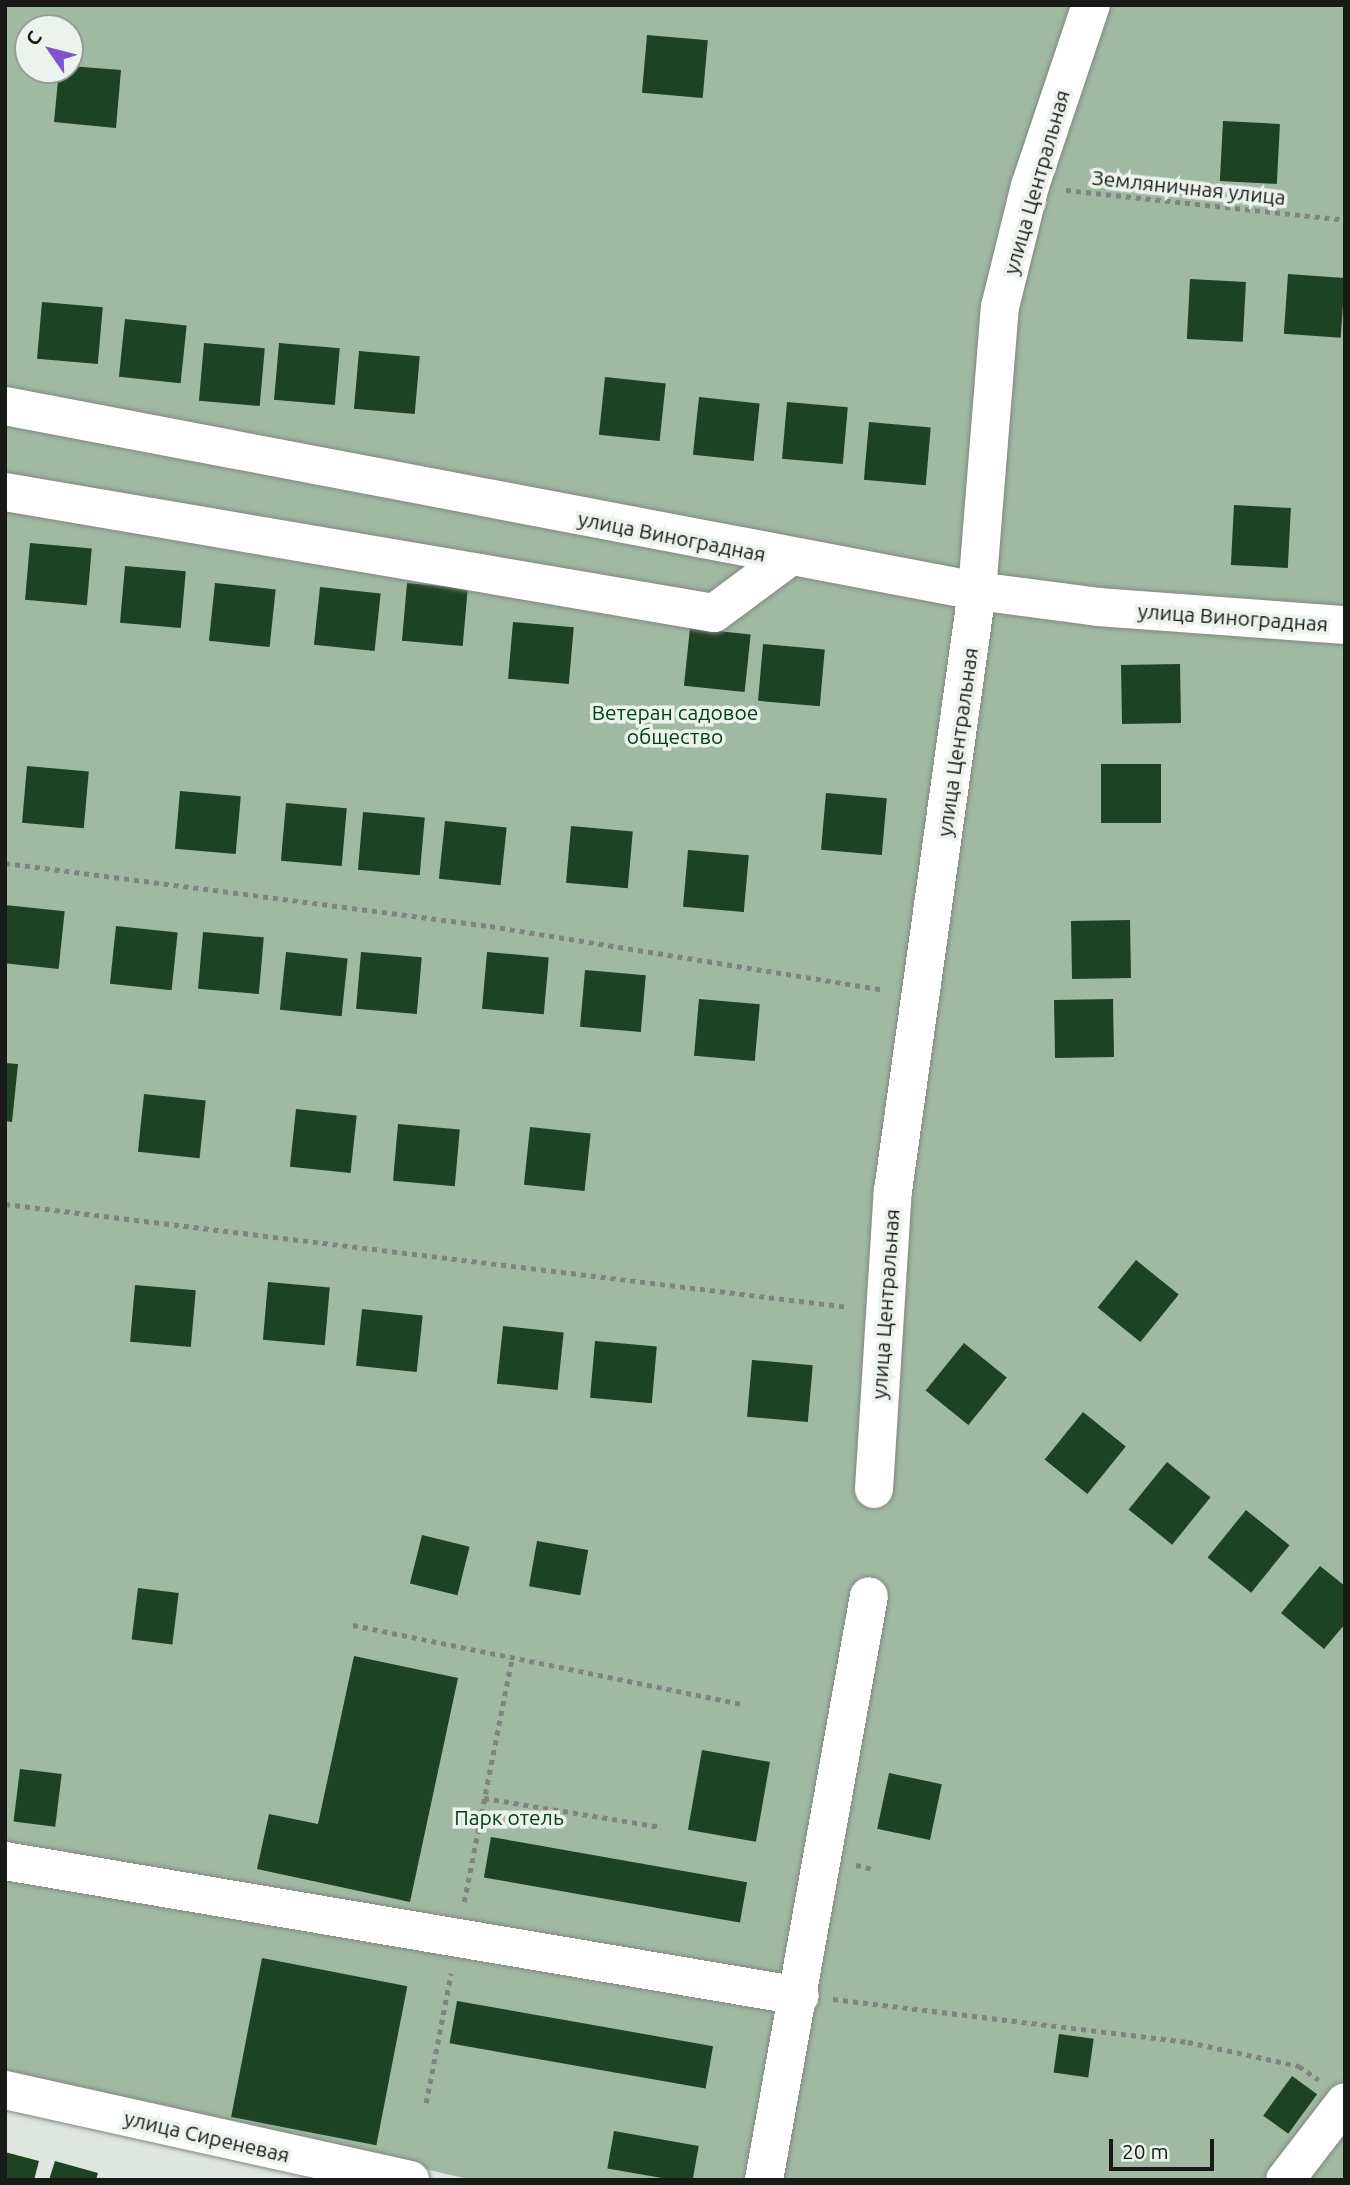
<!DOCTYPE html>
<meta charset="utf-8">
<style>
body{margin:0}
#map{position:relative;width:1350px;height:2185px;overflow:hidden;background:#dfe5df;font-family:Ubuntu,sans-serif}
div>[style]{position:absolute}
.green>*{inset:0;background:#a0b9a1}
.building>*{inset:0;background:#1e4323;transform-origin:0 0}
.path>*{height:4.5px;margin-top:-2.25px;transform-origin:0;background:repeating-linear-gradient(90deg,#808480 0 5px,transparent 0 10px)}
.roads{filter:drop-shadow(0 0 2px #808681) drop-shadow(0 0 2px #808681)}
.minor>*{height:38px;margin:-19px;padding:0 19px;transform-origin:19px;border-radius:19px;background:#fff}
span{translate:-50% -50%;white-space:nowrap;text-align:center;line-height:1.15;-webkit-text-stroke:7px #ecf2ec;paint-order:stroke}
.street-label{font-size:21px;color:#181a18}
.park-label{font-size:21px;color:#004211}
.frame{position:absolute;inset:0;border:7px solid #181a18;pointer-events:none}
.north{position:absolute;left:14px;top:14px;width:70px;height:70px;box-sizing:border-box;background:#ecf2ec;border:2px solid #979c97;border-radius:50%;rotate:305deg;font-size:19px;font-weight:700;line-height:28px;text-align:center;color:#181a18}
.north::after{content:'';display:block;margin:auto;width:24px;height:32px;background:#8054cd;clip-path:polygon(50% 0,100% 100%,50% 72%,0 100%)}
.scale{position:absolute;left:1109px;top:2139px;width:105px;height:32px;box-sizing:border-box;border:4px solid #181a18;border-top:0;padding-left:9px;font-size:21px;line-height:24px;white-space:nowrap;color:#181a18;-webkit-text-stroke:5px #ecf2ec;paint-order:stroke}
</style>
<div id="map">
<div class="green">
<div style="clip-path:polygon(evenodd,5px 5px,1345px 5px,1345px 2180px,473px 2180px,5px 2074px,5px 5px,28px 28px,70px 28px,70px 70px,28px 70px,28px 28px)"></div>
</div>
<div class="building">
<div style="left:647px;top:35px;width:61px;height:58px;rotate:5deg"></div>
<div style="clip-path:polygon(70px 66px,121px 70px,116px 128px,54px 122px,59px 70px)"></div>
<div style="left:1223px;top:121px;width:57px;height:60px;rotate:3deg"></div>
<div style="left:1288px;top:274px;width:57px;height:60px;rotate:4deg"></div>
<div style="left:1190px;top:279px;width:56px;height:60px;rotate:3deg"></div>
<div style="left:42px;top:302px;width:61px;height:57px;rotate:5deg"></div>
<div style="left:125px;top:319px;width:62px;height:58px;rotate:6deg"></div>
<div style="left:204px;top:343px;width:61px;height:58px;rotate:5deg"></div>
<div style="left:279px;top:343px;width:61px;height:57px;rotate:5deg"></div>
<div style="left:359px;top:351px;width:61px;height:58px;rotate:5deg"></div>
<div style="left:605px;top:377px;width:61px;height:58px;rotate:6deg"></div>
<div style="left:699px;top:397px;width:61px;height:58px;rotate:6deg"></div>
<div style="left:787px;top:402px;width:61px;height:57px;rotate:5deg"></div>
<div style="left:869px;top:422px;width:62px;height:58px;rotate:5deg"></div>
<div style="left:1234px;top:505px;width:57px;height:60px;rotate:3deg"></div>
<div style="left:30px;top:543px;width:62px;height:57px;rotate:5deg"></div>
<div style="left:125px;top:566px;width:61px;height:57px;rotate:5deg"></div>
<div style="left:215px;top:583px;width:61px;height:58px;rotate:6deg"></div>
<div style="left:407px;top:583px;width:61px;height:58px;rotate:5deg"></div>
<div style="left:320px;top:587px;width:61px;height:58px;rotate:6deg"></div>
<div style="left:513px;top:622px;width:61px;height:57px;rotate:5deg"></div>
<div style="left:690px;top:628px;width:61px;height:58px;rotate:6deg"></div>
<div style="left:763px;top:644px;width:62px;height:57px;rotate:5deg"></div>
<div style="left:1180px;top:664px;width:59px;height:59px;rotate:89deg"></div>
<div style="left:1101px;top:764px;width:60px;height:59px"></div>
<div style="left:27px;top:766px;width:62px;height:57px;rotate:5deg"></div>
<div style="left:180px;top:791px;width:61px;height:58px;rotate:5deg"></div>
<div style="left:826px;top:793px;width:61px;height:57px;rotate:5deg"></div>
<div style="left:286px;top:803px;width:61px;height:58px;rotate:5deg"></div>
<div style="left:363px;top:812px;width:62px;height:58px;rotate:5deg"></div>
<div style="left:445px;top:821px;width:62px;height:58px;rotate:6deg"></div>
<div style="left:571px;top:826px;width:62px;height:57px;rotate:5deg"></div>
<div style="left:688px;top:850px;width:61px;height:57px;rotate:5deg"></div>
<div style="left:5px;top:905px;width:60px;height:58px;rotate:6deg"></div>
<div style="left:1130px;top:920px;width:58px;height:59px;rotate:89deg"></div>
<div style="left:116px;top:926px;width:62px;height:58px;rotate:6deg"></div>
<div style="left:203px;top:932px;width:61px;height:57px;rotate:5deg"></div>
<div style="left:286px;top:952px;width:62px;height:58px;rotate:6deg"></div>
<div style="left:361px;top:952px;width:61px;height:57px;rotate:5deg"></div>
<div style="left:487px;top:952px;width:62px;height:57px;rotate:5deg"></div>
<div style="left:585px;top:970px;width:61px;height:57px;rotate:5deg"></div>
<div style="left:699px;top:999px;width:61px;height:57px;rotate:5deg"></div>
<div style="left:1113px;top:999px;width:58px;height:59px;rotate:89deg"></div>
<div style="clip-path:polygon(5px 1063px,18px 1064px,12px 1122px,5px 1121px)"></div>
<div style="left:144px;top:1094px;width:62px;height:58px;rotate:6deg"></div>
<div style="left:296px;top:1109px;width:61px;height:58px;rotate:6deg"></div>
<div style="left:398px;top:1124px;width:62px;height:57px;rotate:5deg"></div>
<div style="left:530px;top:1127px;width:61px;height:58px;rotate:6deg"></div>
<div style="left:1136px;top:1260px;width:55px;height:61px;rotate:39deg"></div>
<div style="left:268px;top:1282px;width:62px;height:58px;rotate:5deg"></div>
<div style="left:135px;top:1285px;width:61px;height:57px;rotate:5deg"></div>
<div style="left:362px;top:1309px;width:61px;height:57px;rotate:6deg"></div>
<div style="left:503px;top:1326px;width:61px;height:58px;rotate:6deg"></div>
<div style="left:595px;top:1341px;width:62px;height:57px;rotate:5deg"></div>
<div style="left:964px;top:1343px;width:55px;height:61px;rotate:39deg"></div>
<div style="left:752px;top:1360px;width:61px;height:57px;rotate:5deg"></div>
<div style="left:1083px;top:1412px;width:55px;height:61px;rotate:39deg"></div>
<div style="left:1167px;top:1462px;width:56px;height:61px;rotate:39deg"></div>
<div style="left:1246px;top:1510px;width:56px;height:61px;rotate:39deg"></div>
<div style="left:422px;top:1535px;width:49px;height:50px;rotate:14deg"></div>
<div style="left:537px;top:1541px;width:52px;height:46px;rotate:10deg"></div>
<div style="clip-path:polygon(1320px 1566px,1345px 1586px,1345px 1624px,1324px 1649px,1281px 1613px)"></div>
<div style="left:138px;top:1588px;width:41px;height:52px;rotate:7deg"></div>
<div style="clip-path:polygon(354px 1656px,458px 1678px,410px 1902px,257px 1869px,269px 1814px,318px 1824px)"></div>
<div style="left:702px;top:1750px;width:69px;height:81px;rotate:10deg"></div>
<div style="left:20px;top:1769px;width:42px;height:53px;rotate:7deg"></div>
<div style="left:889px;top:1773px;width:54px;height:57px;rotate:12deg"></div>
<div style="left:491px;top:1837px;width:260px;height:41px;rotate:10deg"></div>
<div style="left:262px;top:1958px;width:148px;height:162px;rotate:11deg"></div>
<div style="left:457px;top:2001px;width:260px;height:43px;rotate:10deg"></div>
<div style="left:1059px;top:2034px;width:35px;height:39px;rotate:8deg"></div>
<div style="left:1292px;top:2076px;width:31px;height:49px;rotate:36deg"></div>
<div style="left:614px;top:2131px;width:86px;height:38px;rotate:10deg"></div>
<div style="clip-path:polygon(5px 2152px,39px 2161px,34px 2180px,5px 2180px)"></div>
<div style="clip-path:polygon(55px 2161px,98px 2173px,96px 2180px,49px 2180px)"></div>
</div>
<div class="path">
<div style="left:1066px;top:190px;width:281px;rotate:6.1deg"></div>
<div style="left:5px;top:863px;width:489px;rotate:7.4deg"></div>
<div style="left:490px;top:926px;width:399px;rotate:9.2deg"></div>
<div style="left:5px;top:1204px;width:850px;rotate:6.96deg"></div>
<div style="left:353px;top:1625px;width:395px;rotate:11.5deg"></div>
<div style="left:484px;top:1798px;width:180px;rotate:9.3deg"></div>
<div style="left:856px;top:1865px;width:17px;rotate:13deg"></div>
<div style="left:464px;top:1902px;width:249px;rotate:-78.9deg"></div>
<div style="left:833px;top:1999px;width:358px;rotate:6.9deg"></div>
<div style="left:1188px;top:2042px;width:114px;rotate:12.2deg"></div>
<div style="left:1299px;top:2066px;width:24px;rotate:35deg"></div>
<div style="left:426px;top:2103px;width:132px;rotate:-79.1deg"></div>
</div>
<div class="roads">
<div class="minor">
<div style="left:5px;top:406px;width:989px;rotate:10.78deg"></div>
<div style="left:977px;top:591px;width:122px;rotate:7.5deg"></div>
<div style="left:1098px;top:607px;width:248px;rotate:4.2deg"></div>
<div style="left:5px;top:492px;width:719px;rotate:9.68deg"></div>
<div style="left:714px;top:613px;width:92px;rotate:-36.6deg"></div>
<div style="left:874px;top:1489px;width:299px;rotate:-86.4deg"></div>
<div style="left:893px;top:1191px;width:606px;rotate:-82.03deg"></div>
<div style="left:977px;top:591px;width:285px;rotate:-85.4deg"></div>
<div style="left:1000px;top:307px;width:125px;rotate:-76.1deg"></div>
<div style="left:1030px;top:186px;width:191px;rotate:-71.4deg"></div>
<div style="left:5px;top:1861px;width:806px;rotate:9.64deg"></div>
<div style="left:5px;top:2090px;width:415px;rotate:12.5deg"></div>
<div style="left:764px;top:2180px;width:593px;rotate:-79.81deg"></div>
<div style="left:1285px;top:2180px;width:98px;rotate:-52.4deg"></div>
</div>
</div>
<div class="street-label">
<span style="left:1036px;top:182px;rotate:-74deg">улица Центральная</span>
<span style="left:1189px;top:187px;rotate:6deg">Земляничная улица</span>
<span style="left:672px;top:536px;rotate:11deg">улица Виноградная</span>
<span style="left:1233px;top:617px;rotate:4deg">улица Виноградная</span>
<span style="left:957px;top:742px;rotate:-82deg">улица Центральная</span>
<span style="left:885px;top:1304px;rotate:-86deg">улица Центральная</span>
<span style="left:207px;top:2136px;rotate:13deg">улица Сиреневая</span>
</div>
<div class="park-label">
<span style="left:675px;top:724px">Ветеран садовое<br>общество</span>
<span style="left:509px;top:1817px">Парк отель</span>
</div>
<div class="frame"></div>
<div class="north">С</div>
<div class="scale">20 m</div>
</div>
